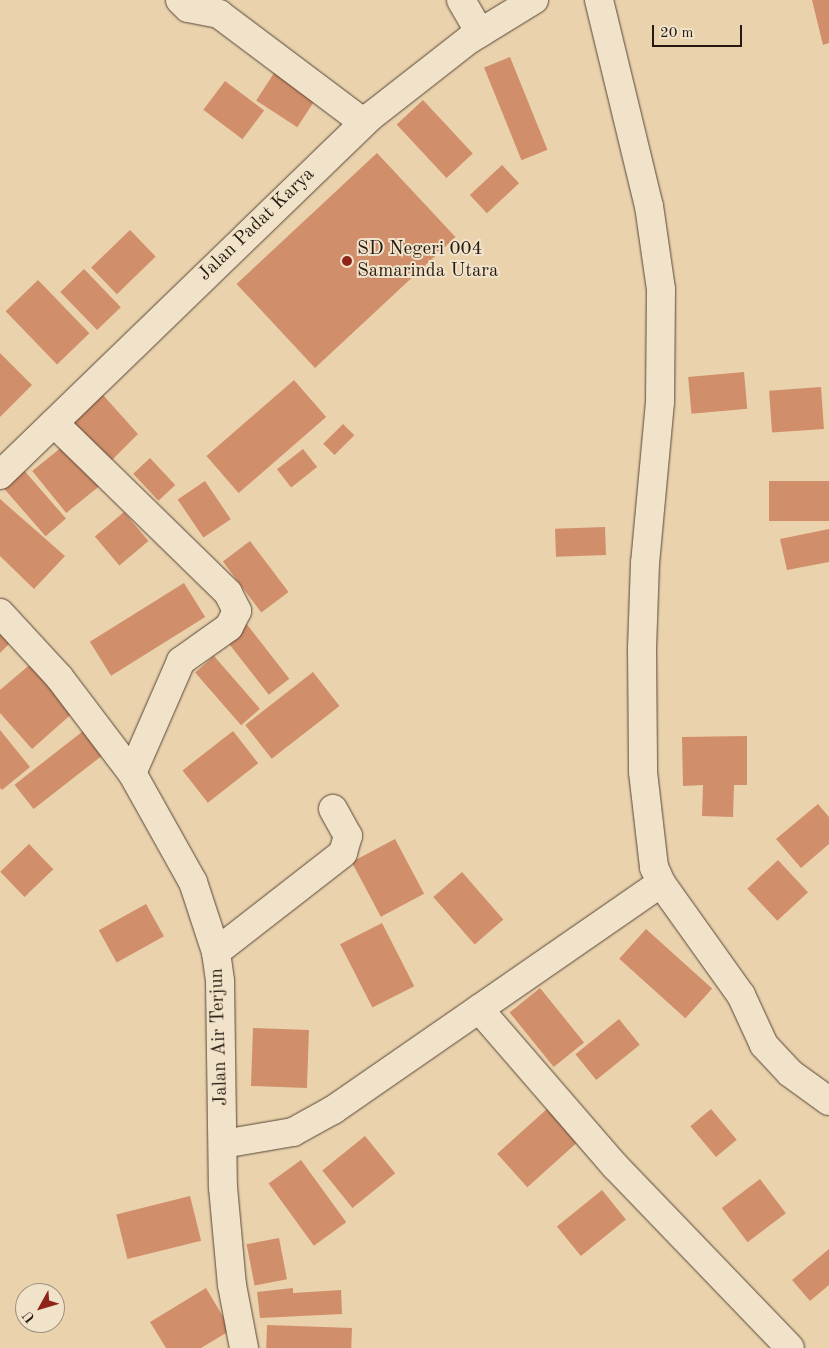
<!DOCTYPE html>
<style>
body{margin:0}
#map{position:relative;width:829px;height:1348px;overflow:hidden;background:#ead2ad;font-family:"Old Standard TT",serif}
div>[style]{position:absolute}
.building>*{inset:0;background:#d18e6a;transform-origin:0 0}
.roads{filter:drop-shadow(0 0 1px #574736) drop-shadow(0 0 1px #574736)}
.street>*{height:28px;margin:-14px;padding:0 14px;transform-origin:14px;border-radius:14px;background:#f1e2ca}
.secondary>*{height:28px;margin:-14px;padding:0 14px;transform-origin:14px;border-radius:14px;background:#f1e2ca}
.dots>*{width:14px;height:14px;translate:-50% -50%;box-sizing:border-box;border:2px solid #f1e2ca;border-radius:50%}
span{translate:-50% -50%;white-space:nowrap;text-align:center;line-height:1.15;-webkit-text-stroke:4px #f1e2ca;paint-order:stroke}
.street-label{font-size:19px;color:#26190f}
.poi-label{font-size:19px;color:#26190f}
.left{translate:0 -50%;text-align:left}
.north{position:absolute;left:15px;top:1283px;width:50px;height:50px;box-sizing:border-box;background:#f1e2ca;border:1px solid #a0927f;border-radius:50%;rotate:231deg;font-size:14px;font-weight:700;line-height:20px;text-align:center;color:#26190f}
.north::after{content:'';display:block;margin:auto;width:18px;height:22px;background:#8f2418;clip-path:polygon(50% 0,100% 100%,50% 72%,0 100%)}
.scale{position:absolute;left:652px;top:25px;width:90px;height:22px;box-sizing:border-box;border:2px solid #26190f;border-top:0;padding-left:6px;font-size:15px;line-height:18px;white-space:nowrap;color:#26190f;-webkit-text-stroke:4px #f1e2ca;paint-order:stroke}
</style>
<div id="map">
<div class="building">
<div style="clip-path:polygon(812px 0,829px 0,829px 43px,823px 45px)"></div>
<div style="left:510px;top:57px;width:100px;height:28px;rotate:68deg"></div>
<div style="left:278px;top:67px;width:49px;height:40px;rotate:33deg"></div>
<div style="left:225px;top:81px;width:49px;height:36px;rotate:37deg"></div>
<div style="left:423px;top:100px;width:73px;height:36px;rotate:47deg"></div>
<div style="left:377px;top:153px;width:115px;height:192px;rotate:47deg"></div>
<div style="left:502px;top:165px;width:25px;height:44px;rotate:47deg"></div>
<div style="left:130px;top:230px;width:37px;height:54px;rotate:46deg"></div>
<div style="left:84px;top:269px;width:53px;height:33px;rotate:46deg"></div>
<div style="left:38px;top:280px;width:74px;height:45px;rotate:46deg"></div>
<div style="clip-path:polygon(0 353px,32px 385px,0 417px)"></div>
<div style="left:744px;top:372px;width:37px;height:56px;rotate:85deg"></div>
<div style="left:294px;top:380px;width:49px;height:116px;rotate:49deg"></div>
<div style="left:821px;top:387px;width:42px;height:52px;rotate:86deg"></div>
<div style="clip-path:polygon(103px 395px,138px 434px,111px 461px,70px 422px)"></div>
<div style="left:343px;top:424px;width:16px;height:28px;rotate:45deg"></div>
<div style="left:68px;top:442px;width:54px;height:46px;rotate:51deg"></div>
<div style="left:303px;top:449px;width:23px;height:33px;rotate:52deg"></div>
<div style="left:150px;top:458px;width:37px;height:23px;rotate:47deg"></div>
<div style="left:22px;top:468px;width:67px;height:27px;rotate:49deg"></div>
<div style="left:205px;top:481px;width:46px;height:33px;rotate:56deg"></div>
<div style="left:829px;top:481px;width:40px;height:60px;rotate:90deg"></div>
<div style="clip-path:polygon(0 499px,65px 556px,34px 589px,0 556px)"></div>
<div style="left:124px;top:512px;width:38px;height:38px;rotate:50deg"></div>
<div style="left:605px;top:527px;width:28px;height:50px;rotate:88deg"></div>
<div style="clip-path:polygon(829px 529px,829px 562px,787px 570px,780px 539px)"></div>
<div style="left:250px;top:541px;width:64px;height:34px;rotate:53deg"></div>
<div style="left:184px;top:583px;width:40px;height:111px;rotate:58deg"></div>
<div style="left:245px;top:622px;width:72px;height:26px;rotate:52deg"></div>
<div style="clip-path:polygon(0 628px,13px 640px,0 653px)"></div>
<div style="left:214px;top:656px;width:70px;height:25px;rotate:49deg"></div>
<div style="clip-path:polygon(33px 662px,75px 711px,32px 749px,0 713px,0 690px)"></div>
<div style="left:313px;top:672px;width:43px;height:86px;rotate:52deg"></div>
<div style="left:87px;top:728px;width:31px;height:92px;rotate:52deg"></div>
<div style="clip-path:polygon(0 730px,30px 767px,2px 790px,0 788px)"></div>
<div style="left:233px;top:731px;width:41px;height:64px;rotate:52deg"></div>
<div style="clip-path:polygon(747px 736px,747px 785px,734px 785px,733px 817px,702px 816px,703px 785px,683px 786px,682px 737px)"></div>
<div style="clip-path:polygon(818px 804px,829px 817px,829px 844px,801px 868px,776px 839px)"></div>
<div style="left:395px;top:839px;width:62px;height:49px;rotate:62deg"></div>
<div style="left:29px;top:844px;width:35px;height:40px;rotate:46deg"></div>
<div style="left:778px;top:860px;width:44px;height:42px;rotate:47deg"></div>
<div style="left:462px;top:872px;width:63px;height:38px;rotate:49deg"></div>
<div style="left:146px;top:904px;width:37px;height:54px;rotate:61deg"></div>
<div style="left:382px;top:923px;width:71px;height:47px;rotate:63deg"></div>
<div style="left:646px;top:929px;width:89px;height:40px;rotate:42deg"></div>
<div style="left:540px;top:988px;width:70px;height:39px;rotate:51deg"></div>
<div style="left:619px;top:1019px;width:33px;height:56px;rotate:51deg"></div>
<div style="left:253px;top:1028px;width:56px;height:58px;rotate:2deg"></div>
<div style="left:547px;top:1109px;width:45px;height:67px;rotate:48deg"></div>
<div style="left:711px;top:1109px;width:40px;height:27px;rotate:50deg"></div>
<div style="left:365px;top:1136px;width:48px;height:55px;rotate:51deg"></div>
<div style="left:301px;top:1160px;width:77px;height:40px;rotate:54deg"></div>
<div style="left:760px;top:1179px;width:43px;height:48px;rotate:53deg"></div>
<div style="left:602px;top:1190px;width:38px;height:58px;rotate:51deg"></div>
<div style="left:190px;top:1196px;width:46px;height:76px;rotate:76deg"></div>
<div style="left:279px;top:1238px;width:42px;height:33px;rotate:79deg"></div>
<div style="clip-path:polygon(829px 1249px,829px 1285px,810px 1301px,792px 1280px)"></div>
<div style="clip-path:polygon(206px 1288px,231px 1330px,201px 1348px,166px 1348px,150px 1322px)"></div>
<div style="clip-path:polygon(293px 1288px,293px 1293px,341px 1290px,342px 1314px,260px 1318px,257px 1292px)"></div>
<div style="left:267px;top:1325px;width:85px;height:23px;rotate:2deg"></div>
</div>
<div class="roads">
<div class="street">
<div style="left:180px;top:0;width:11px;rotate:45deg"></div>
<div style="left:188px;top:8px;width:32px;rotate:11deg"></div>
<div style="left:219px;top:14px;width:181px;rotate:36.9deg"></div>
<div style="left:461px;top:0;width:38px;rotate:60deg"></div>
<div style="left:599px;top:0;width:212px;rotate:76.4deg"></div>
<div style="left:649px;top:206px;width:84px;rotate:81.8deg"></div>
<div style="left:661px;top:289px;width:113px;rotate:90.5deg"></div>
<div style="left:660px;top:402px;width:162px;rotate:95.3deg"></div>
<div style="left:645px;top:563px;width:86px;rotate:92deg"></div>
<div style="left:642px;top:649px;width:123px;rotate:89.5deg"></div>
<div style="left:643px;top:772px;width:96px;rotate:83.4deg"></div>
<div style="left:654px;top:867px;width:17px;rotate:66deg"></div>
<div style="left:661px;top:883px;width:138px;rotate:54.5deg"></div>
<div style="left:741px;top:995px;width:55px;rotate:65.3deg"></div>
<div style="left:764px;top:1045px;width:38px;rotate:47deg"></div>
<div style="left:790px;top:1073px;width:48px;rotate:35.7deg"></div>
<div style="left:54px;top:423px;width:243px;rotate:44.3deg"></div>
<div style="left:228px;top:593px;width:20px;rotate:63deg"></div>
<div style="left:237px;top:611px;width:18px;rotate:117deg"></div>
<div style="left:229px;top:627px;width:59px;rotate:144.7deg"></div>
<div style="left:181px;top:661px;width:122px;rotate:113.6deg"></div>
<div style="left:0;top:613px;width:87px;rotate:47.3deg"></div>
<div style="left:59px;top:677px;width:121px;rotate:52.8deg"></div>
<div style="left:132px;top:773px;width:125px;rotate:60.8deg"></div>
<div style="left:193px;top:882px;width:74px;rotate:71.8deg"></div>
<div style="left:216px;top:952px;width:29px;rotate:82deg"></div>
<div style="left:220px;top:981px;width:206px;rotate:89.2deg"></div>
<div style="left:223px;top:1187px;width:98px;rotate:84.8deg"></div>
<div style="left:232px;top:1285px;width:64px;rotate:79.2deg"></div>
<div style="left:216px;top:952px;width:161px;rotate:-37.9deg"></div>
<div style="left:343px;top:853px;width:18px;rotate:-74deg"></div>
<div style="left:348px;top:836px;width:31px;rotate:-119deg"></div>
<div style="left:479px;top:1009px;width:208px;rotate:49.1deg"></div>
<div style="left:615px;top:1166px;width:252px;rotate:46.1deg"></div>
<div style="left:223px;top:1144px;width:71px;rotate:-9.7deg"></div>
<div style="left:293px;top:1132px;width:46px;rotate:-28.8deg"></div>
<div style="left:333px;top:1110px;width:399px;rotate:-34.7deg"></div>
</div>
<div class="secondary">
<div style="left:0;top:475px;width:515px;rotate:-44.06deg"></div>
<div style="left:370px;top:117px;width:127px;rotate:-38deg"></div>
<div style="left:470px;top:39px;width:75px;rotate:-31.4deg"></div>
</div>
</div>
<div class="dots">
<div style="left:347px;top:261px;background:#8f2418"></div>
</div>
<div class="street-label">
<span style="left:257px;top:225px;rotate:-44deg">Jalan Padat Karya</span>
<span style="left:220px;top:1037px;rotate:-92deg">Jalan Air Terjun</span>
</div>
<div class="poi-label">
<span class="left" style="left:357px;top:261px">SD Negeri 004<br>Samarinda Utara</span>
</div>
<div class="north">U</div>
<div class="scale">20 m</div>
</div>
